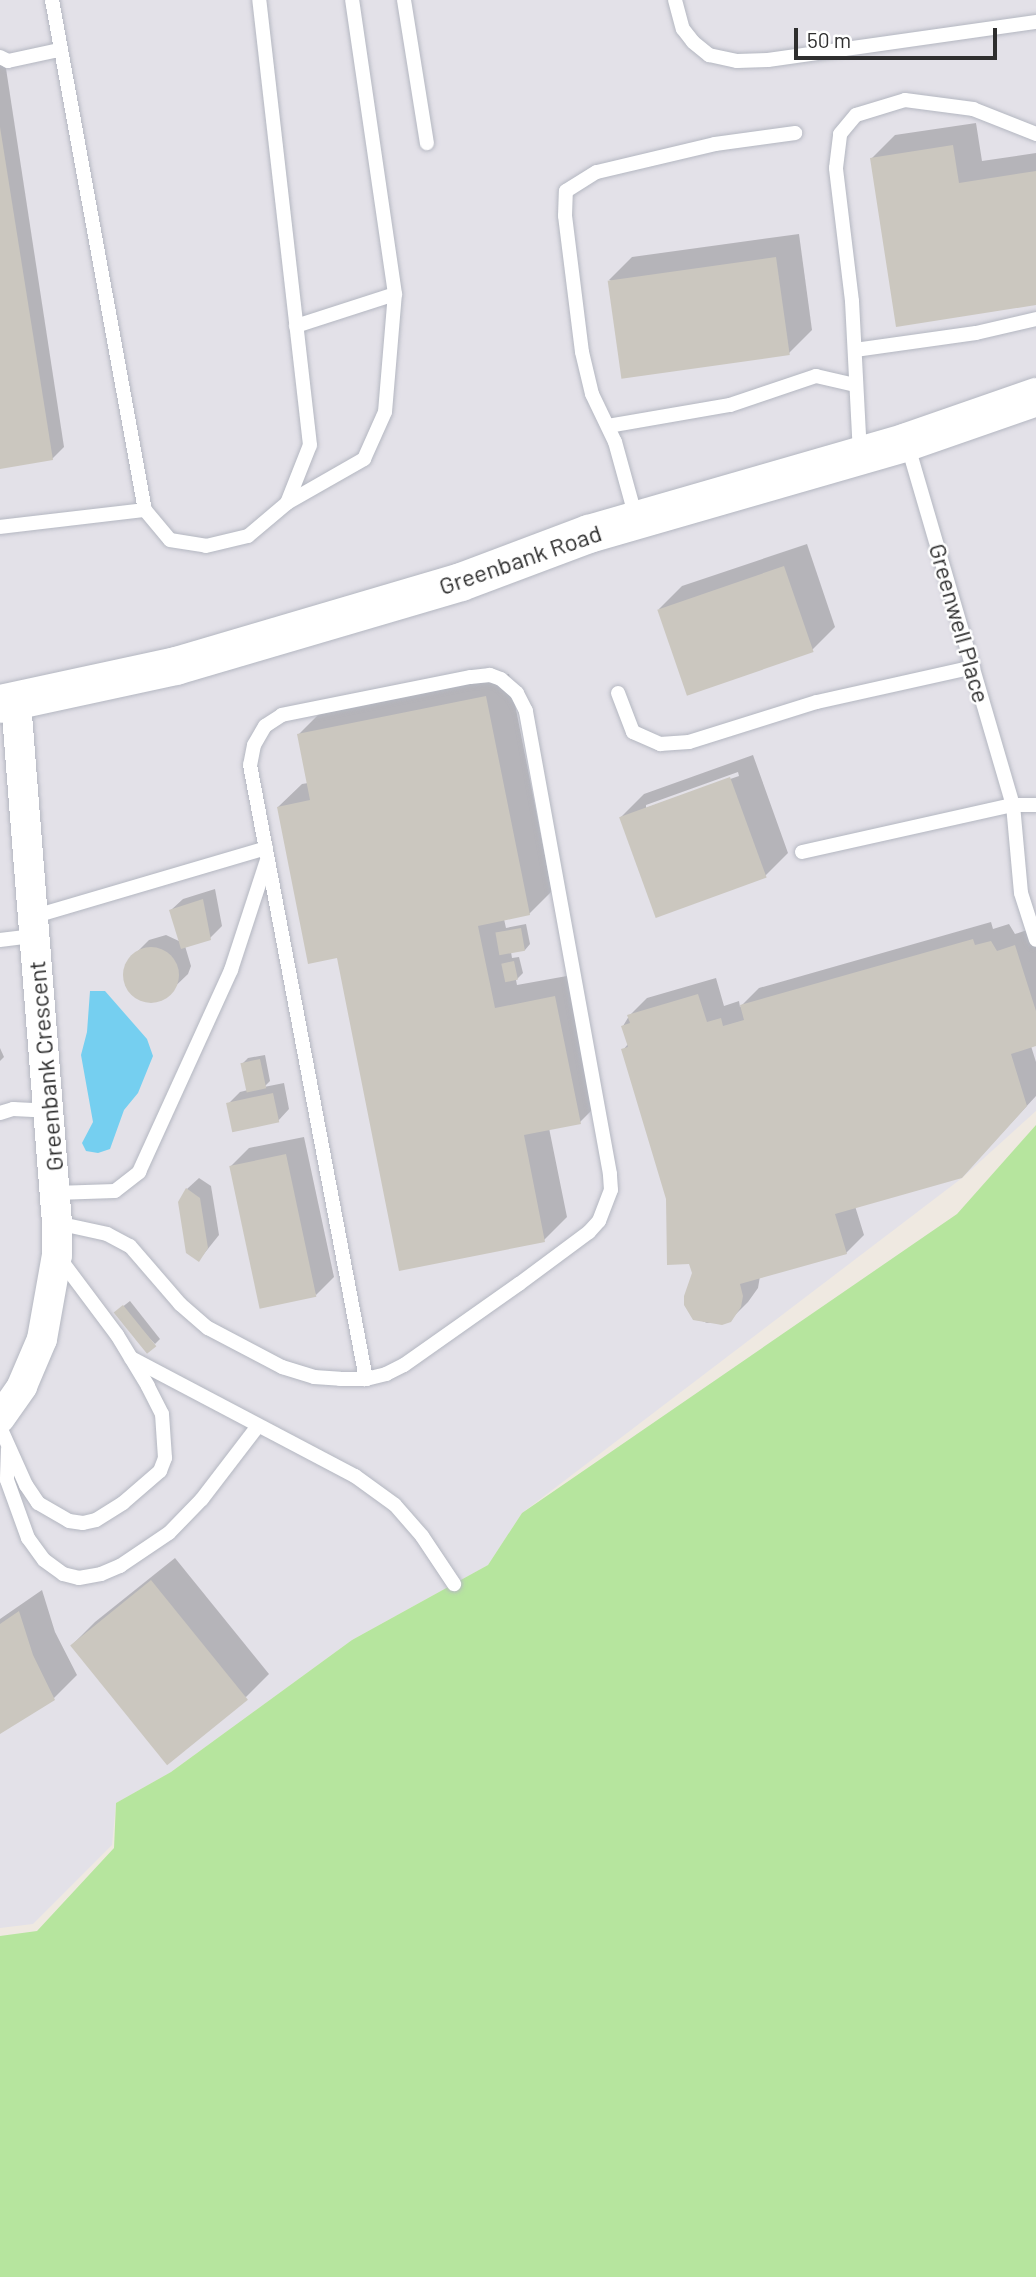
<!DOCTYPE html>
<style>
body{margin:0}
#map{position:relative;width:1036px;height:2277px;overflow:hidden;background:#efe9e1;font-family:Barlow,sans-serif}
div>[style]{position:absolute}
.industrial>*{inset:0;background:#e3e1e8}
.green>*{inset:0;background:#b6e59e}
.water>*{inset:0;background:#75cff0}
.shadow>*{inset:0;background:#0003}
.building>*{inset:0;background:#cbc7bf;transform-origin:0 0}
.round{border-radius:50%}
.roads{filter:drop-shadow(0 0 2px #b4b7c1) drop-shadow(0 0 2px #b4b7c1)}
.lane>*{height:14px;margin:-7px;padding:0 7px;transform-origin:7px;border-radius:7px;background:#fff}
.street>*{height:30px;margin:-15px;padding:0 15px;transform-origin:15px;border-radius:15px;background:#fff}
.secondary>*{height:38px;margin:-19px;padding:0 19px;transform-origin:19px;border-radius:19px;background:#fff}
span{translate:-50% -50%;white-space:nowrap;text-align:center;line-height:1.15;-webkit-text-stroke:5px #fff;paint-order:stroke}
.street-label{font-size:24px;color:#2e2e2e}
.scale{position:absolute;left:794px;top:28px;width:203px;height:32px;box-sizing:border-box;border:4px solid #2e2e2e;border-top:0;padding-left:9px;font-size:21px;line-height:24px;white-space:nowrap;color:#2e2e2e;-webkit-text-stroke:5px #fff;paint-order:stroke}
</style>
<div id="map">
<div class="industrial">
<div style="clip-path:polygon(0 0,1036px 0,1036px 1111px,962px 1178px,522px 1513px,488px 1565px,352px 1640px,171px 1772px,116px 1803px,112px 1845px,33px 1924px,0 1928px)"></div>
</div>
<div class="green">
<div style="clip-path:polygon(1036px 1125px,1036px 2277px,0 2277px,0 1936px,37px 1931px,114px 1848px,116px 1803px,171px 1772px,352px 1640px,488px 1565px,522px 1513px,957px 1214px)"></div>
</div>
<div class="water">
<div style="clip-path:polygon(90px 991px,105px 991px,147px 1039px,153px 1056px,138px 1093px,124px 1110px,110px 1149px,98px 1153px,86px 1151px,82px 1143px,93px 1122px,81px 1055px,87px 1032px)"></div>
</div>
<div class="shadow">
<div style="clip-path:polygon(5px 62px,64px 447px,52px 459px,0 467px,0 63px)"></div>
<div style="clip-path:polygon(976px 123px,982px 161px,1036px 153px,1036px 303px,872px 158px,895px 135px)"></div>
<div style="clip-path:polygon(799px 234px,812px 330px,789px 353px,609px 280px,632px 257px)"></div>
<div style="clip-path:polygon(807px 544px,835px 627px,812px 650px,659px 609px,682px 586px)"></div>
<div style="clip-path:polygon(509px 674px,552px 891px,529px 914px,504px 919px,506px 928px,526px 924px,530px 944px,525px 950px,511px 952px,512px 958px,519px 957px,523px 973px,516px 980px,517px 985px,578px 974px,603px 1099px,580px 1122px,549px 1128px,567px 1217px,544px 1240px,338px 956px,278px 807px,302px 784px,308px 783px,299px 734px,322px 711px)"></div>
<div style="clip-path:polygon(evenodd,753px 755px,788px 853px,765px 876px,656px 915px,621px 817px,644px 794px,753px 755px,738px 772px,739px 776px,646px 808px,646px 805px,738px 772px)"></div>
<div style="clip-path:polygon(215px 889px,222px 926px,210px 938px,185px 946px,191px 966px,188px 974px,162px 999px,145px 1001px,130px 992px,124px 975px,130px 959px,149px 940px,166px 935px,181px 942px,171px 910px,183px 899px)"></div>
<div style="clip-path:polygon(991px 922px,993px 929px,1009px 924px,1015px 934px,1033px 928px,1036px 938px,1036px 1044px,1031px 1046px,1036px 1062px,1036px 1096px,979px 1158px,855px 1206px,864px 1235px,846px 1253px,760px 1276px,758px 1288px,748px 1302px,730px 1320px,707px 1323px,695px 1318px,694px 1273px,623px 1050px,628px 1044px,623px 1026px,629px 1016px,647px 998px,716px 978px,724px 1006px,739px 1001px,740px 1007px,759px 988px)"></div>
<div style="clip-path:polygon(0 1048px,4px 1057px,0 1061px)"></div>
<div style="clip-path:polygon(265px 1055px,270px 1081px,264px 1087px,284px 1083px,289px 1109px,278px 1121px,228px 1104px,240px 1092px,248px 1090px,242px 1064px,248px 1058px)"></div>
<div style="clip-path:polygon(304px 1137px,334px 1277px,316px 1295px,231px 1166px,249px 1148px)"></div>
<div style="clip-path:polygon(199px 1178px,211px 1186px,219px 1235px,199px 1260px,187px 1189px)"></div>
<div style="clip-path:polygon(130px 1301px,160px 1339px,155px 1344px,121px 1308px)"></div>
<div style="clip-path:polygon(175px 1558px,269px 1674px,246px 1697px,72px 1645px,95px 1622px)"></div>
<div style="clip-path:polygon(42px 1590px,55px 1632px,77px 1675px,54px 1698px,0 1732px,0 1619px)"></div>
</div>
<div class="building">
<div style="clip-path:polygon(0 127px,53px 460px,0 469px)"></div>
<div style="clip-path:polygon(953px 145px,959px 183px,1036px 171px,1036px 305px,896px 327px,870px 158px)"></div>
<div style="left:776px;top:257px;width:99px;height:170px;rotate:82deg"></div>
<div style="left:784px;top:566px;width:91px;height:134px;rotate:71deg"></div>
<div style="clip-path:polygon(486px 696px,530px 915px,478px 926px,495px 1008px,555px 996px,581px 1124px,524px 1135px,545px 1242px,399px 1271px,337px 958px,308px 964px,277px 807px,310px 800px,297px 734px)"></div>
<div style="left:730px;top:777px;width:107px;height:118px;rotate:70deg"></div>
<div style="clip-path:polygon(203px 899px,211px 940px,181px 949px,169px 910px)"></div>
<div style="left:521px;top:928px;width:23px;height:26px;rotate:80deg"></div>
<div style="clip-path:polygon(973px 939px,975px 945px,991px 941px,997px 951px,1015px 945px,1036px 1011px,1036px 1046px,1011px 1054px,1027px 1106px,962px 1178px,835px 1214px,847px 1254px,740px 1284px,743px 1296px,741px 1307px,731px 1322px,722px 1325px,693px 1320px,684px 1305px,684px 1296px,692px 1273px,689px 1264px,667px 1265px,666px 1199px,621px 1049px,628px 1047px,621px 1026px,630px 1023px,627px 1015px,698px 994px,707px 1022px,721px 1018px,723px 1026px,744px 1020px,740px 1005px)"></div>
<div class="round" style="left:123px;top:947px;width:56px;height:56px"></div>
<div style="left:514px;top:961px;width:19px;height:13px;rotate:78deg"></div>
<div style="left:260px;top:1059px;width:30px;height:20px;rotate:78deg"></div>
<div style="left:273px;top:1093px;width:30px;height:48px;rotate:78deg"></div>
<div style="left:286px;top:1154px;width:146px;height:58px;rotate:78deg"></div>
<div style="clip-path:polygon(186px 1188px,200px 1198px,208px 1248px,199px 1262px,186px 1253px,178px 1202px)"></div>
<div style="left:123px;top:1305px;width:53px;height:12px;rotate:51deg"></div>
<div style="left:151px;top:1580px;width:154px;height:104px;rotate:51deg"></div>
<div style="clip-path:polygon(19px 1611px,33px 1655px,55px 1700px,0 1734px,0 1624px)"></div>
</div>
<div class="roads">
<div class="lane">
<div style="left:52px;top:0;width:518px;rotate:79.67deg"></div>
<div style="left:145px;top:510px;width:39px;rotate:50deg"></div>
<div style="left:170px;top:540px;width:36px;rotate:9deg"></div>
<div style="left:206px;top:546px;width:43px;rotate:-13.4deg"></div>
<div style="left:248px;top:536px;width:51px;rotate:-40.2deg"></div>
<div style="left:287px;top:503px;width:62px;rotate:-68.4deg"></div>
<div style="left:310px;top:445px;width:448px;rotate:-96.5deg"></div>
<div style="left:404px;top:0;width:145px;rotate:80.9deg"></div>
<div style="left:675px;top:0;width:30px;rotate:75deg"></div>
<div style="left:683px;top:29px;width:16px;rotate:52deg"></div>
<div style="left:693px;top:42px;width:21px;rotate:39deg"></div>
<div style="left:709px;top:55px;width:29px;rotate:12deg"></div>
<div style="left:737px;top:61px;width:31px;rotate:-2deg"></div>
<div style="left:768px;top:60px;width:271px;rotate:-8.1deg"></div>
<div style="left:0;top:57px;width:9px;rotate:27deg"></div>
<div style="left:8px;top:61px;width:52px;rotate:-12.2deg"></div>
<div style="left:296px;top:326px;width:104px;rotate:-17.9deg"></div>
<div style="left:855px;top:350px;width:122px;rotate:-8deg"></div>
<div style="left:976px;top:333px;width:62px;rotate:-13.1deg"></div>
<div style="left:608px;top:426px;width:124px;rotate:-9.8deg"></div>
<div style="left:730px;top:405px;width:91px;rotate:-18.6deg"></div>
<div style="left:816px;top:376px;width:39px;rotate:13deg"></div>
<div style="left:907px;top:443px;width:377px;rotate:73.7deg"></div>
<div style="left:1013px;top:805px;width:88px;rotate:84.8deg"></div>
<div style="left:1021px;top:893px;width:49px;rotate:72.3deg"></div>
<div style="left:860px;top:454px;width:153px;rotate:-93deg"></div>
<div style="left:852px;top:301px;width:134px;rotate:-96.9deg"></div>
<div style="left:836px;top:168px;width:34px;rotate:-83deg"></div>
<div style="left:840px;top:134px;width:25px;rotate:-50deg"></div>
<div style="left:856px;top:115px;width:51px;rotate:-17deg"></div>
<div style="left:905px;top:100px;width:69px;rotate:7.5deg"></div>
<div style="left:973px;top:109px;width:68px;rotate:21.6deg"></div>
<div style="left:287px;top:503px;width:89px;rotate:-29.7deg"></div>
<div style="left:364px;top:459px;width:51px;rotate:-65.9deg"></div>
<div style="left:385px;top:412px;width:118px;rotate:-85.2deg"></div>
<div style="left:395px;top:294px;width:297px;rotate:-98.3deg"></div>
<div style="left:636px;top:518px;width:79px;rotate:-105.4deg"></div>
<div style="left:615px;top:442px;width:53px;rotate:-115.6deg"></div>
<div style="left:592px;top:394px;width:43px;rotate:-103.4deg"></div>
<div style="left:582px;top:352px;width:137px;rotate:-97.1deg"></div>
<div style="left:565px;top:216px;width:25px;rotate:-88deg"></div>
<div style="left:566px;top:191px;width:36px;rotate:-32deg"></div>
<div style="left:597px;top:172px;width:121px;rotate:-13.3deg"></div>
<div style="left:715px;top:144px;width:81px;rotate:-7.8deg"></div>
<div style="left:0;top:527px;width:146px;rotate:-6.7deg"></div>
<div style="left:618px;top:693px;width:42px;rotate:69deg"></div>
<div style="left:633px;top:732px;width:30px;rotate:24deg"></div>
<div style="left:660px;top:744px;width:29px;rotate:-4deg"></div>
<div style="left:689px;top:742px;width:134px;rotate:-17.4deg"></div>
<div style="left:817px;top:702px;width:160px;rotate:-12.6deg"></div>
<div style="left:802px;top:852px;width:216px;rotate:-12.6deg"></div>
<div style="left:1013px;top:805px;width:23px"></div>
<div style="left:32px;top:917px;width:244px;rotate:-16.4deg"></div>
<div style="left:0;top:940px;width:34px;rotate:-7deg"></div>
<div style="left:0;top:1113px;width:14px;rotate:-17deg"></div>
<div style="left:13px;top:1109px;width:35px;rotate:3deg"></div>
<div style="left:55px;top:1193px;width:60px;rotate:-1.9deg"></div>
<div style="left:115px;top:1191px;width:31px;rotate:-38deg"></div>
<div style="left:139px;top:1172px;width:222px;rotate:-65.5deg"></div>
<div style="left:231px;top:970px;width:116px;rotate:-71.9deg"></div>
<div style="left:57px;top:1223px;width:51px;rotate:12.4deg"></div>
<div style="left:107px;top:1234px;width:26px;rotate:28deg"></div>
<div style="left:130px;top:1246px;width:77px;rotate:49.2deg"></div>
<div style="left:180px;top:1304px;width:37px;rotate:41deg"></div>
<div style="left:208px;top:1328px;width:84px;rotate:27.8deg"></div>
<div style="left:282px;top:1367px;width:34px;rotate:17deg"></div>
<div style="left:314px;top:1377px;width:26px;rotate:4deg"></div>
<div style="left:340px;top:1379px;width:26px"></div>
<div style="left:366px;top:1379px;width:21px;rotate:-14deg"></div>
<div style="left:386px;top:1374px;width:20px;rotate:-27deg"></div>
<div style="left:404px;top:1365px;width:141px;rotate:-35.2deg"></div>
<div style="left:519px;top:1284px;width:87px;rotate:-36.6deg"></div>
<div style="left:589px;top:1232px;width:15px;rotate:-48deg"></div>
<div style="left:599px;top:1221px;width:33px;rotate:-69deg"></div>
<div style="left:611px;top:1190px;width:16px;rotate:-94deg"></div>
<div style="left:610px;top:1174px;width:471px;rotate:-100.3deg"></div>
<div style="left:526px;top:711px;width:20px;rotate:-117deg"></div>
<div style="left:517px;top:693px;width:21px;rotate:-139deg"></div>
<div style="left:501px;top:679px;width:12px;rotate:-160deg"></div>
<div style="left:490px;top:675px;width:20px;rotate:174deg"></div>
<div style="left:470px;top:677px;width:192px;rotate:168.6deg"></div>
<div style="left:282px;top:715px;width:20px;rotate:147deg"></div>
<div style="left:265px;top:726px;width:22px;rotate:120deg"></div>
<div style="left:254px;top:745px;width:20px;rotate:101deg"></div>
<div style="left:250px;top:765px;width:625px;rotate:79.3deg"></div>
<div style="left:131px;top:1358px;width:253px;rotate:27.8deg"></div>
<div style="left:355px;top:1476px;width:49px;rotate:35.9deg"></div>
<div style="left:395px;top:1505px;width:41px;rotate:48.9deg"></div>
<div style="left:422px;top:1536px;width:58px;rotate:56.3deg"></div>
<div style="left:0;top:1427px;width:64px;rotate:65.9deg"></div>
<div style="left:26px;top:1485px;width:22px;rotate:56deg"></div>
<div style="left:38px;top:1503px;width:36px;rotate:30deg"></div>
<div style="left:69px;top:1521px;width:14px;rotate:8deg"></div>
<div style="left:83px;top:1523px;width:13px;rotate:-13deg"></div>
<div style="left:96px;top:1520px;width:32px;rotate:-32deg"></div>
<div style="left:123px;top:1503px;width:49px;rotate:-40.9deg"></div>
<div style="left:160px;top:1471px;width:14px;rotate:-69deg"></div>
<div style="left:165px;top:1458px;width:44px;rotate:-93.9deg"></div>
<div style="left:162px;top:1414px;width:31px;rotate:-117deg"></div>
<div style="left:148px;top:1386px;width:60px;rotate:-121.3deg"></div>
<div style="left:117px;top:1335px;width:99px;rotate:-126.8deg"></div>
<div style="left:8px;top:1449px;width:31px;rotate:92deg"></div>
<div style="left:7px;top:1480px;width:62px;rotate:70.1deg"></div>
<div style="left:28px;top:1538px;width:27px;rotate:54deg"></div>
<div style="left:44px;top:1560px;width:24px;rotate:36deg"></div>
<div style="left:63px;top:1574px;width:16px;rotate:14deg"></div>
<div style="left:79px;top:1578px;width:22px;rotate:-10deg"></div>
<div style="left:101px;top:1574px;width:21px;rotate:-23deg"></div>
<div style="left:120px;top:1566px;width:59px;rotate:-34deg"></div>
<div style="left:169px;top:1533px;width:47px;rotate:-45.9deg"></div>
<div style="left:202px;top:1499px;width:91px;rotate:-52.6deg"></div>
</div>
<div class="street">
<div style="left:0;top:1418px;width:39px;rotate:-55deg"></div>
<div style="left:22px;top:1386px;width:51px;rotate:-66.9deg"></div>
<div style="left:42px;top:1339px;width:85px;rotate:-79.9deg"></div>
<div style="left:57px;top:1255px;width:32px;rotate:-90deg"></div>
<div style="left:57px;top:1223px;width:523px;rotate:-94.5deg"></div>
</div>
<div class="secondary">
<div style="left:0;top:704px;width:180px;rotate:-12.2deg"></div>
<div style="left:176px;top:666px;width:297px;rotate:-16.4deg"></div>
<div style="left:461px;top:582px;width:137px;rotate:-20.6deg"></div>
<div style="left:589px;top:534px;width:331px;rotate:-16.1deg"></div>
<div style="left:907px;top:442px;width:137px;rotate:-19.2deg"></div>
</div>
</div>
<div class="street-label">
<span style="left:520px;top:559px;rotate:-19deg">Greenbank Road</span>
<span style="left:960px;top:623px;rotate:74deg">Greenwell Place</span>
<span style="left:45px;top:1066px;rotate:-95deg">Greenbank Crescent</span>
</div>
<div class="scale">50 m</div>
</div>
